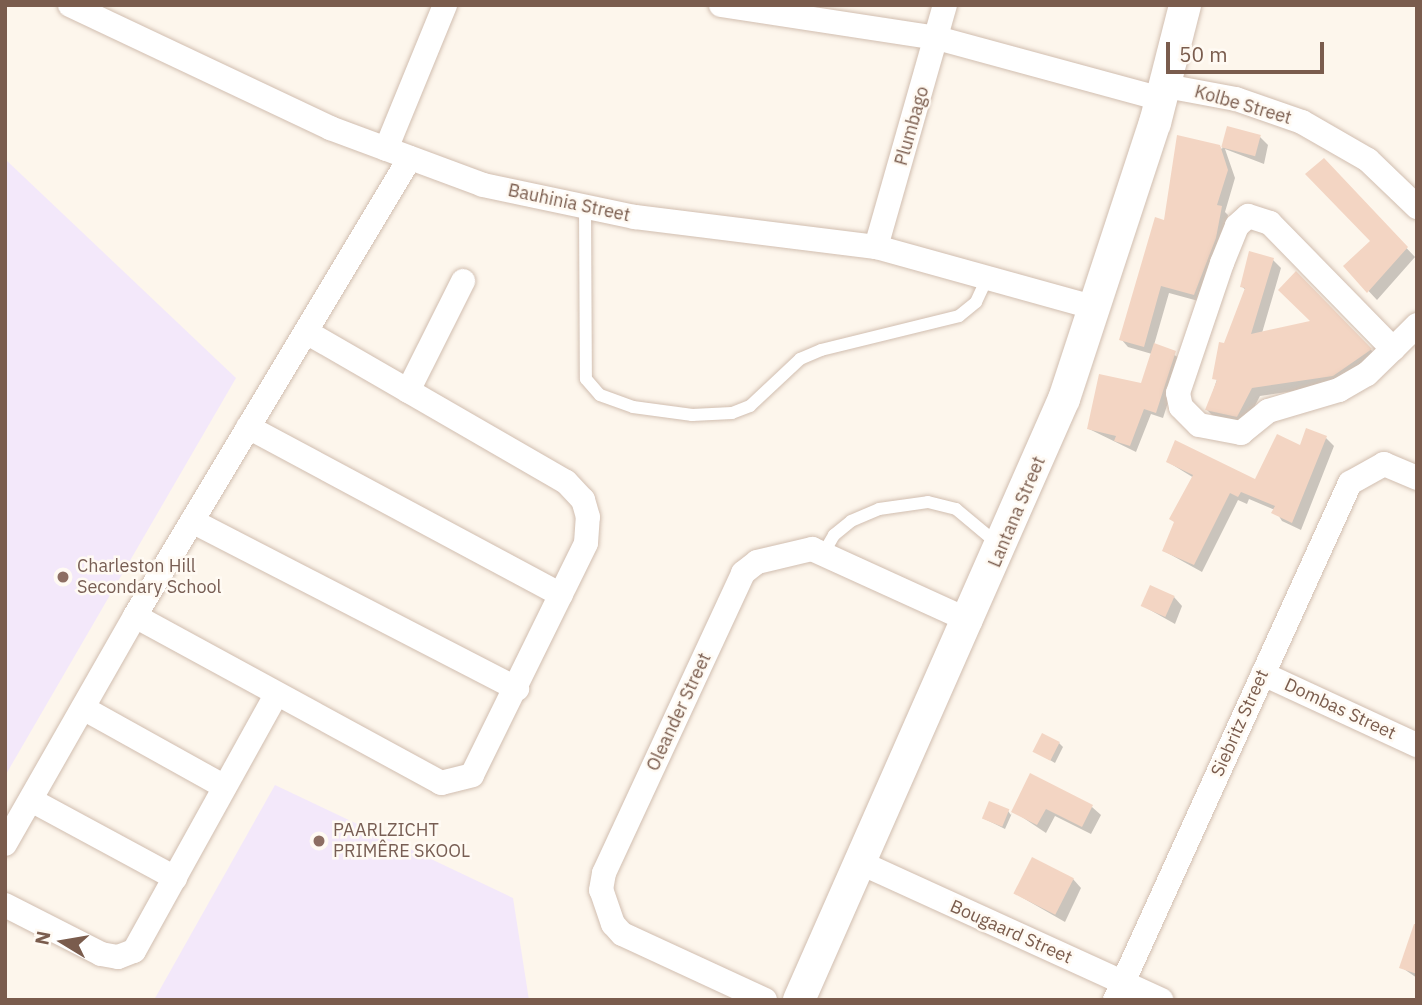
<!DOCTYPE html>
<meta charset="utf-8">
<style>
body{margin:0}
#map{position:relative;width:1422px;height:1005px;overflow:hidden;background:#fdf6ec;font-family:"IBM Plex Sans",sans-serif}
div>[style]{position:absolute}
.education>*{inset:0;background:#f3e8fa}
.shadow>*{inset:0;background:#0003}
.building>*{inset:0;background:#f3d5c3;transform-origin:0 0}
.roads{filter:drop-shadow(0 0 2px #d1beb0) drop-shadow(0 0 2px #d1beb0)}
.service>*{height:12px;margin:-6px;padding:0 6px;transform-origin:6px;border-radius:6px;background:#fff}
.minor>*{height:24px;margin:-12px;padding:0 12px;transform-origin:12px;border-radius:12px;background:#fff}
.tertiary>*{height:32px;margin:-16px;padding:0 16px;transform-origin:16px;border-radius:16px;background:#fff}
.dots>*{width:19px;height:19px;translate:-50% -50%;box-sizing:border-box;border:4px solid #fffaf3;border-radius:50%}
span{translate:-50% -50%;white-space:nowrap;text-align:center;line-height:1.15;-webkit-text-stroke:5px #fffaf3;paint-order:stroke}
.street-label{font-size:18px;color:#7a5c4d}
.education-label{font-size:18px;color:#785e54}
.left{translate:0 -50%;text-align:left}
.frame{position:absolute;inset:0;border:7px solid #7a5c4d;pointer-events:none}
.north{position:absolute;left:28px;top:907px;width:70px;height:70px;-webkit-text-stroke:5px #fffaf3;paint-order:stroke;rotate:281deg;font-size:19px;font-weight:700;line-height:28px;text-align:center;color:#7a5c4d}
.north::after{content:'';display:block;margin:auto;width:24px;height:32px;background:#7a5c4d;clip-path:polygon(50% 0,100% 100%,50% 72%,0 100%)}
.scale{position:absolute;left:1166px;top:42px;width:158px;height:32px;box-sizing:border-box;border:4px solid #7a5c4d;border-top:0;padding-left:9px;font-size:21px;line-height:24px;white-space:nowrap;color:#7a5c4d;-webkit-text-stroke:5px #fffaf3;paint-order:stroke}
</style>
<div id="map">
<div class="education">
<div style="clip-path:polygon(5px 159px,236px 378px,5px 776px)"></div>
<div style="clip-path:polygon(275px 785px,513px 898px,529px 1000px,154px 1000px)"></div>
</div>
<div class="shadow">
<div style="clip-path:polygon(1228px 128px,1260px 137px,1268px 145px,1264px 164px,1225px 149px,1235px 178px,1225px 212px,1228px 215px,1223px 247px,1202px 302px,1169px 293px,1154px 345px,1182px 359px,1163px 418px,1151px 414px,1136px 452px,1089px 429px,1142px 385px,1152px 354px,1128px 347px,1121px 339px,1165px 222px,1219px 146px,1222px 149px)"></div>
<div style="clip-path:polygon(1324px 161px,1415px 257px,1377px 300px,1345px 266px,1373px 241px)"></div>
<div style="clip-path:polygon(1273px 260px,1281px 268px,1262px 333px,1313px 322px,1296px 274px,1379px 358px,1342px 384px,1260px 396px,1245px 425px,1215px 418px,1207px 410px,1246px 290px,1241px 286px)"></div>
<div style="clip-path:polygon(1326px 438px,1334px 446px,1301px 530px,1282px 521px,1275px 510px,1249px 499px,1247px 504px,1238px 500px,1202px 572px,1164px 551px,1194px 478px,1168px 462px,1255px 481px,1301px 448px)"></div>
<div style="clip-path:polygon(1174px 597px,1182px 606px,1175px 624px,1143px 606px)"></div>
<div style="clip-path:polygon(1059px 743px,1063px 747px,1055px 763px,1036px 752px)"></div>
<div style="clip-path:polygon(1031px 775px,1092px 807px,1101px 815px,1091px 834px,1055px 816px,1046px 833px,1013px 811px,1005px 829px,983px 818px,1008px 811px,1011px 815px)"></div>
<div style="clip-path:polygon(1073px 879px,1081px 888px,1065px 922px,1016px 894px)"></div>
<div style="clip-path:polygon(1417px 956px,1417px 978px,1401px 967px)"></div>
</div>
<div class="building">
<div style="left:1227px;top:126px;width:35px;height:22px;rotate:15deg"></div>
<div style="clip-path:polygon(1177px 135px,1220px 145px,1228px 170px,1217px 205px,1222px 206px,1216px 238px,1194px 295px,1161px 286px,1144px 347px,1119px 340px,1155px 217px,1164px 220px)"></div>
<div style="clip-path:polygon(1324px 158px,1408px 247px,1367px 293px,1343px 266px,1370px 241px,1305px 174px)"></div>
<div style="clip-path:polygon(1249px 251px,1274px 258px,1251px 334px,1310px 321px,1278px 290px,1296px 271px,1372px 349px,1333px 376px,1252px 388px,1237px 417px,1205px 410px,1217px 380px,1212px 379px,1219px 342px,1224px 343px,1245px 288px,1240px 287px)"></div>
<div style="clip-path:polygon(1154px 343px,1176px 351px,1156px 413px,1144px 409px,1130px 446px,1114px 441px,1116px 436px,1087px 429px,1099px 374px,1141px 383px)"></div>
<div style="clip-path:polygon(1306px 428px,1327px 436px,1292px 523px,1271px 513px,1275px 506px,1241px 492px,1238px 497px,1230px 493px,1194px 565px,1162px 551px,1174px 522px,1169px 519px,1193px 475px,1166px 462px,1175px 440px,1255px 479px,1277px 434px,1300px 445px)"></div>
<div style="left:1150px;top:585px;width:27px;height:23px;rotate:24deg"></div>
<div style="left:1042px;top:733px;width:20px;height:21px;rotate:27deg"></div>
<div style="clip-path:polygon(1030px 773px,1093px 805px,1082px 827px,1046px 809px,1037px 825px,1011px 812px)"></div>
<div style="left:989px;top:801px;width:22px;height:19px;rotate:22deg"></div>
<div style="left:1032px;top:857px;width:47px;height:41px;rotate:27deg"></div>
<div style="clip-path:polygon(1414px 924px,1417px 924px,1417px 974px,1399px 968px)"></div>
</div>
<div class="roads">
<div class="service">
<div style="left:585px;top:206px;width:173px;rotate:89.7deg"></div>
<div style="left:586px;top:379px;width:21px;rotate:49deg"></div>
<div style="left:600px;top:395px;width:35px;rotate:20deg"></div>
<div style="left:633px;top:407px;width:60px;rotate:7.7deg"></div>
<div style="left:692px;top:415px;width:40px;rotate:-2.9deg"></div>
<div style="left:732px;top:413px;width:19px;rotate:-21deg"></div>
<div style="left:750px;top:406px;width:69px;rotate:-43.2deg"></div>
<div style="left:800px;top:359px;width:23px;rotate:-23deg"></div>
<div style="left:821px;top:350px;width:142px;rotate:-13.8deg"></div>
<div style="left:959px;top:316px;width:22px;rotate:-39deg"></div>
<div style="left:976px;top:302px;width:26px;rotate:-65deg"></div>
<div style="left:823px;top:554px;width:22px;rotate:-60deg"></div>
<div style="left:834px;top:535px;width:22px;rotate:-39deg"></div>
<div style="left:851px;top:521px;width:30px;rotate:-23deg"></div>
<div style="left:879px;top:509px;width:49px;rotate:-8.1deg"></div>
<div style="left:928px;top:502px;width:29px;rotate:14deg"></div>
<div style="left:956px;top:509px;width:56px;rotate:39.9deg"></div>
</div>
<div class="minor">
<div style="left:70px;top:5px;width:288px;rotate:25.3deg"></div>
<div style="left:330px;top:128px;width:163px;rotate:20.4deg"></div>
<div style="left:483px;top:185px;width:155px;rotate:11.9deg"></div>
<div style="left:635px;top:217px;width:243px;rotate:7.1deg"></div>
<div style="left:876px;top:247px;width:228px;rotate:15.5deg"></div>
<div style="left:721px;top:5px;width:219px;rotate:8.7deg"></div>
<div style="left:937px;top:38px;width:233px;rotate:15.2deg"></div>
<div style="left:1166px;top:86px;width:71px;rotate:10.5deg"></div>
<div style="left:1236px;top:99px;width:70px;rotate:19.2deg"></div>
<div style="left:1302px;top:122px;width:76px;rotate:29.9deg"></div>
<div style="left:1368px;top:160px;width:68px;rotate:43.8deg"></div>
<div style="left:386px;top:149px;width:156px;rotate:-67.7deg"></div>
<div style="left:876px;top:247px;width:252px;rotate:-74.1deg"></div>
<div style="left:1393px;top:349px;width:176px;rotate:-134.3deg"></div>
<div style="left:1270px;top:223px;width:23px;rotate:-162deg"></div>
<div style="left:1248px;top:216px;width:15px;rotate:138deg"></div>
<div style="left:1237px;top:226px;width:40px;rotate:112deg"></div>
<div style="left:1222px;top:263px;width:137px;rotate:108.7deg"></div>
<div style="left:1178px;top:393px;width:14px;rotate:78deg"></div>
<div style="left:1181px;top:407px;width:25px;rotate:45deg"></div>
<div style="left:1199px;top:425px;width:43px;rotate:10.8deg"></div>
<div style="left:1241px;top:433px;width:35px;rotate:-39deg"></div>
<div style="left:1268px;top:411px;width:74px;rotate:-16.5deg"></div>
<div style="left:1339px;top:390px;width:32px;rotate:-30deg"></div>
<div style="left:1367px;top:374px;width:36px;rotate:-44deg"></div>
<div style="left:1393px;top:349px;width:34px;rotate:-45deg"></div>
<div style="left:408px;top:391px;width:123px;rotate:-63.4deg"></div>
<div style="left:248px;top:427px;width:355px;rotate:28.2deg"></div>
<div style="left:192px;top:521px;width:366px;rotate:27.3deg"></div>
<div style="left:135px;top:616px;width:349px;rotate:28.6deg"></div>
<div style="left:441px;top:783px;width:32px;rotate:-14deg"></div>
<div style="left:472px;top:775px;width:258px;rotate:-63.8deg"></div>
<div style="left:586px;top:543px;width:26px;rotate:-86deg"></div>
<div style="left:588px;top:517px;width:18px;rotate:-106deg"></div>
<div style="left:583px;top:500px;width:25px;rotate:-133deg"></div>
<div style="left:566px;top:482px;width:300px;rotate:-150deg"></div>
<div style="left:1263px;top:674px;width:170px;rotate:24.8deg"></div>
<div style="left:83px;top:708px;width:162px;rotate:29.1deg"></div>
<div style="left:31px;top:800px;width:164px;rotate:28.4deg"></div>
<div style="left:5px;top:844px;width:262px;rotate:-60.3deg"></div>
<div style="left:135px;top:616px;width:534px;rotate:-59.02deg"></div>
<div style="left:861px;top:863px;width:330px;rotate:24.5deg"></div>
<div style="left:5px;top:905px;width:108px;rotate:27deg"></div>
<div style="left:101px;top:954px;width:17px;rotate:10deg"></div>
<div style="left:118px;top:957px;width:17px;rotate:-21deg"></div>
<div style="left:134px;top:951px;width:293px;rotate:-61deg"></div>
<div style="left:765px;top:1000px;width:157px;rotate:-155.2deg"></div>
<div style="left:622px;top:934px;width:13px;rotate:-132deg"></div>
<div style="left:613px;top:924px;width:36px;rotate:-109deg"></div>
<div style="left:601px;top:890px;width:17px;rotate:-80deg"></div>
<div style="left:604px;top:873px;width:331px;rotate:-65.1deg"></div>
<div style="left:743px;top:573px;width:18px;rotate:-38deg"></div>
<div style="left:757px;top:562px;width:57px;rotate:-13.3deg"></div>
<div style="left:812px;top:549px;width:174px;rotate:24.5deg"></div>
<div style="left:1115px;top:1000px;width:568px;rotate:-65.56deg"></div>
<div style="left:1350px;top:483px;width:39px;rotate:-29deg"></div>
<div style="left:1384px;top:464px;width:36px;rotate:23deg"></div>
</div>
<div class="tertiary">
<div style="left:799px;top:1000px;width:657px;rotate:-66.21deg"></div>
<div style="left:1064px;top:399px;width:291px;rotate:-71.8deg"></div>
<div style="left:1155px;top:123px;width:122px;rotate:-75.7deg"></div>
</div>
</div>
<div class="dots">
<div style="left:63px;top:577px;background:#8d6e63"></div>
<div style="left:319px;top:841px;background:#8d6e63"></div>
</div>
<div class="street-label">
<span style="left:1243px;top:105px;rotate:16deg">Kolbe Street</span>
<span style="left:912px;top:126px;rotate:-74deg">Plumbago</span>
<span style="left:569px;top:203px;rotate:12deg">Bauhinia Street</span>
<span style="left:1017px;top:512px;rotate:-67deg">Lantana Street</span>
<span style="left:1340px;top:709px;rotate:25deg">Dombas Street</span>
<span style="left:679px;top:712px;rotate:-65deg">Oleander Street</span>
<span style="left:1240px;top:723px;rotate:-66deg">Siebritz Street</span>
<span style="left:1011px;top:932px;rotate:24deg">Bougaard Street</span>
</div>
<div class="education-label">
<span class="left" style="left:77px;top:577px">Charleston Hill<br>Secondary School</span>
<span class="left" style="left:333px;top:841px">PAARLZICHT<br>PRIMÊRE SKOOL</span>
</div>
<div class="frame"></div>
<div class="north">N</div>
<div class="scale">50 m</div>
</div>
